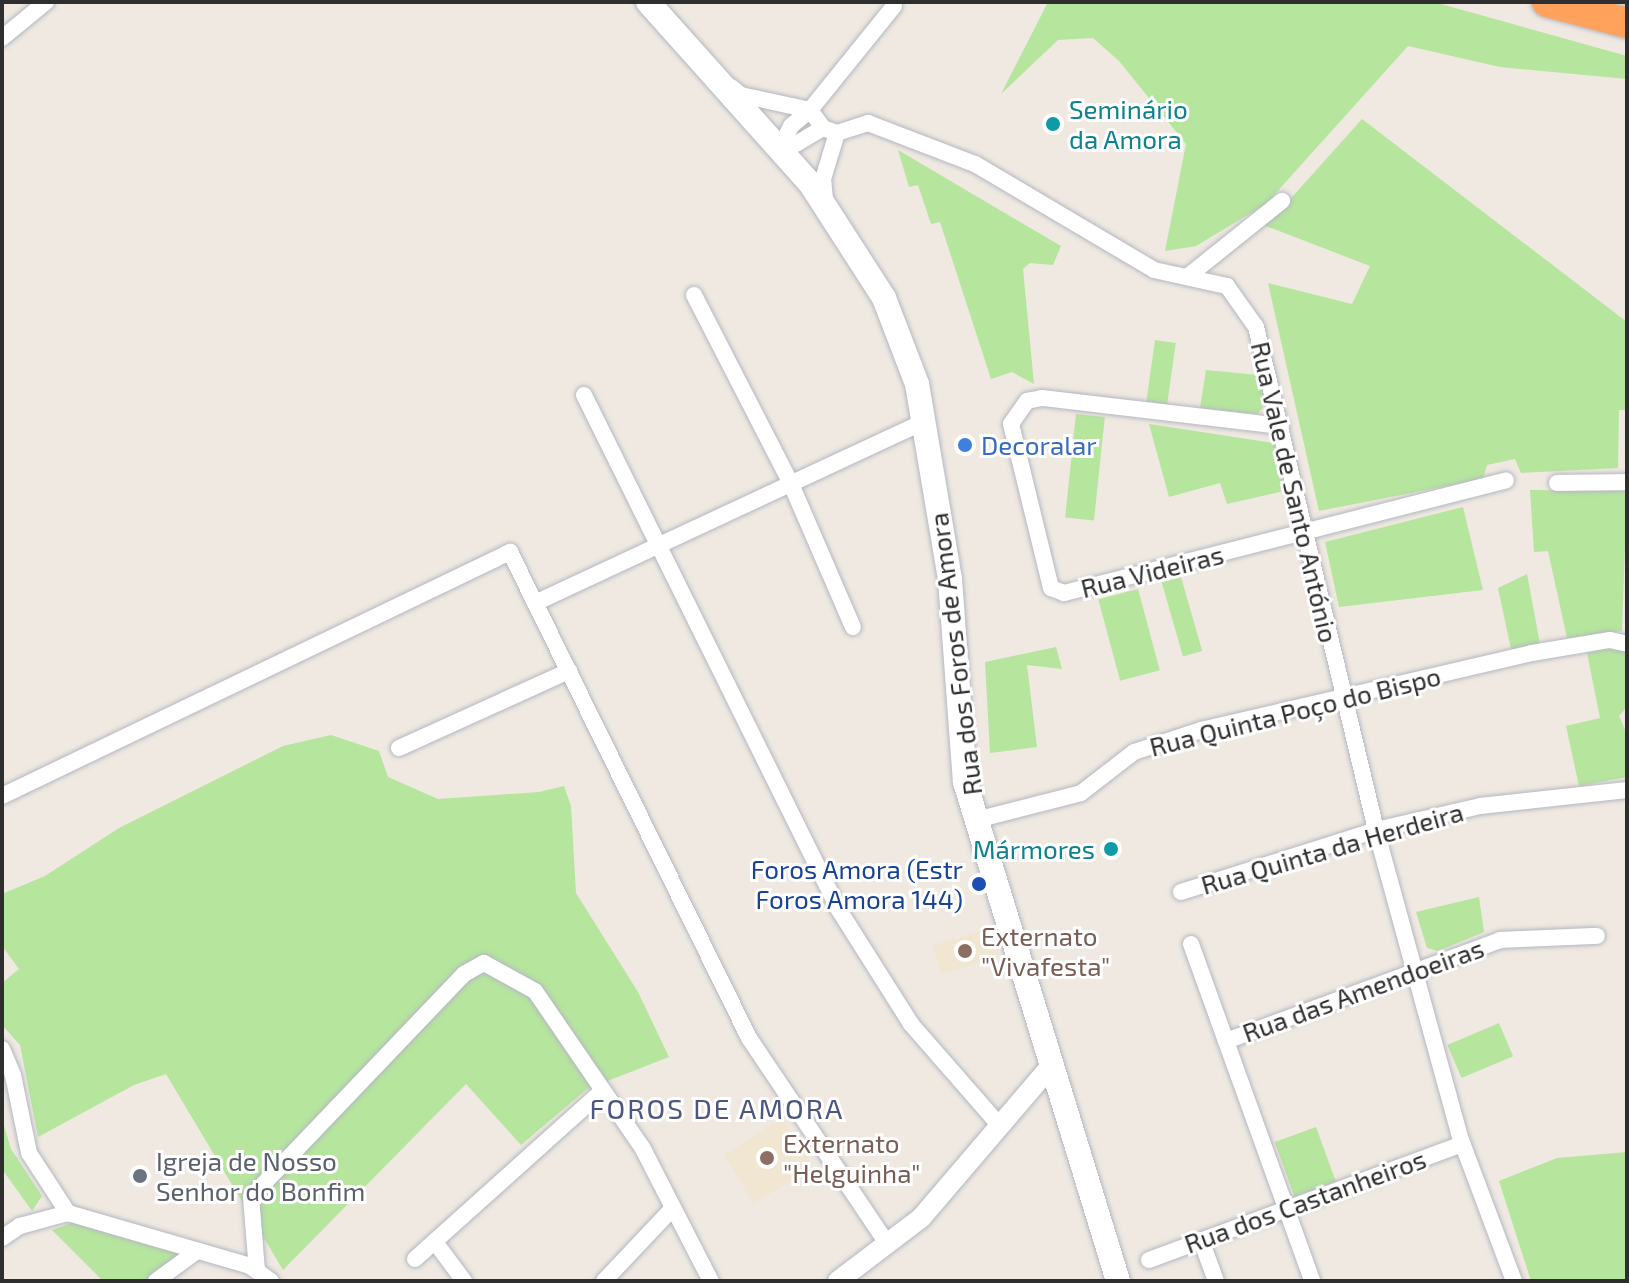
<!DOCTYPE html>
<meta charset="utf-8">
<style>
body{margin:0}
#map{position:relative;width:1629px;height:1283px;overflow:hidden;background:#efe9e1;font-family:"Exo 2",sans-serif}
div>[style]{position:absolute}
.education>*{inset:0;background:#f0e6d1;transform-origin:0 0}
.green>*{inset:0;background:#b6e59e;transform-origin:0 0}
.roads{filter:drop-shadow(0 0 2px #b4b7c1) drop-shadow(0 0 2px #b4b7c1)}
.minor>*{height:16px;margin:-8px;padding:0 8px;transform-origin:8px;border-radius:8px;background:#fff}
.tertiary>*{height:20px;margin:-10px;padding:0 10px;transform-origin:10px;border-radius:10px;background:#fff}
.secondary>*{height:24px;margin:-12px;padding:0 12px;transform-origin:12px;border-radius:12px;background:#fff}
.motorway>*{height:30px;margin:-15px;padding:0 15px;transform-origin:15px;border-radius:15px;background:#ffa35c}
.dots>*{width:22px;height:22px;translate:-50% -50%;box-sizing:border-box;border:4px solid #fff;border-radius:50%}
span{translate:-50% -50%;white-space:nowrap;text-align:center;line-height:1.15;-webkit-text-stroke:6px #fff;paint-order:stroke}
.culture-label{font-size:26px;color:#0d838f}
.left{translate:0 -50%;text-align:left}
.right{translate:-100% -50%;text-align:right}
.shop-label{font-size:26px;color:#366cbe}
.street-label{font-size:26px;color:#2e2e2e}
.transit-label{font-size:26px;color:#164399}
.education-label{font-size:26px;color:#785e54}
.worship-label{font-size:26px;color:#5b616d}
.neighbourhood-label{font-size:28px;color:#4d5680;letter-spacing:2px}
.frame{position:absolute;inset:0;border:4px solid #2e2e2e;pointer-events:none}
</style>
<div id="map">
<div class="education">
<div style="left:989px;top:928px;width:30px;height:59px;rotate:73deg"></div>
<div style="left:783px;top:1118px;width:57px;height:70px;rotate:58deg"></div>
</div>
<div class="green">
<div style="clip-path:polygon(1048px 2px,1434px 2px,1627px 56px,1627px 79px,1500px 67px,1408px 46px,1266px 204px,1196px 246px,1165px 251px,1186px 144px,1119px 61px,1093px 38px,1058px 40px,1001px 94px)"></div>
<div style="clip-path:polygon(1362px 119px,1627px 322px,1627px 410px,1619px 410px,1618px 468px,1521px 473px,1515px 459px,1487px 465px,1483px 479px,1319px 511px,1268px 283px,1352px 304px,1370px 266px,1258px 223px,1285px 205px)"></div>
<div style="clip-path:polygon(898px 150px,1061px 246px,1053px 265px,1030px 263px,1023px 269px,1034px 384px,1012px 372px,991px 379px,940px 222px,931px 224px,918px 185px,909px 187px)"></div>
<div style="left:1155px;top:340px;width:21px;height:62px;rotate:8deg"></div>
<div style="clip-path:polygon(1206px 370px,1258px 375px,1267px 394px,1262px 409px,1257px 414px,1200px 408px)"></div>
<div style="left:1076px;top:414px;width:29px;height:104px;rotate:6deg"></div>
<div style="clip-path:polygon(1149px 424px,1274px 443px,1288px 490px,1227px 504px,1220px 483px,1169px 497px)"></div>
<div style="clip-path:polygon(1530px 490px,1627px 491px,1622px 631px,1567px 638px,1548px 551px,1534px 552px)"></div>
<div style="clip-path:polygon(1463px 507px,1483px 590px,1339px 607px,1325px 542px)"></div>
<div style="clip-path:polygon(1527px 574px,1540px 644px,1511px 649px,1498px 588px)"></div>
<div style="left:1181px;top:577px;width:77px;height:20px;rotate:74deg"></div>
<div style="left:1138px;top:589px;width:84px;height:41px;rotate:75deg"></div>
<div style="clip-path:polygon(1056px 647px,1062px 669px,1027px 665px,1037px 747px,990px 753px,985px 662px)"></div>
<div style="clip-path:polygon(1605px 649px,1627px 651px,1627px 707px,1619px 716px,1627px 734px,1627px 777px,1579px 786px,1566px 726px,1600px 718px,1587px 653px)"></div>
<div style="clip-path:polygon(331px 735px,379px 751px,388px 777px,438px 799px,539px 792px,564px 786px,571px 806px,576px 893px,638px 992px,669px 1057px,587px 1089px,521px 1145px,466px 1084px,283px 1270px,166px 1074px,134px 1085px,38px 1137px,20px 1045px,2px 1025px,2px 983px,19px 969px,2px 946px,2px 894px,45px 876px,119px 828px,283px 746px)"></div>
<div style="clip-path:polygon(1479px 897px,1484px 932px,1438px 951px,1427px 948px,1416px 912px)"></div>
<div style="left:1499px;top:1023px;width:36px;height:56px;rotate:67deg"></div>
<div style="clip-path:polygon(2px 1119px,11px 1149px,42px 1196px,32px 1211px,2px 1169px)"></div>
<div style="left:1316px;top:1127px;width:58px;height:44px;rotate:70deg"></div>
<div style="clip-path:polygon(1627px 1152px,1627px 1281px,1531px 1281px,1499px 1181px,1557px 1158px)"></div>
<div style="clip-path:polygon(74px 1222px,197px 1251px,156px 1281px,103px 1281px,52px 1230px)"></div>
</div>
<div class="roads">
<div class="minor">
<div style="left:894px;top:6px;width:134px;rotate:128.9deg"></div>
<div style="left:810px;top:110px;width:22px;rotate:54deg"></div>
<div style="left:823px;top:128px;width:15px;rotate:20deg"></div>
<div style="left:837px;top:133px;width:33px;rotate:-18deg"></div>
<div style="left:868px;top:123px;width:115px;rotate:21deg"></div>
<div style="left:975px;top:164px;width:208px;rotate:30.6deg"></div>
<div style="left:1154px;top:270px;width:75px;rotate:12.4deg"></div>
<div style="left:1227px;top:286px;width:50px;rotate:54.7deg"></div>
<div style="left:1256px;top:327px;width:517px;rotate:76.58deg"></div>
<div style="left:1376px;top:830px;width:321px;rotate:74.7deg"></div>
<div style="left:1461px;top:1140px;width:151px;rotate:69.4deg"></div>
<div style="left:2px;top:38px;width:57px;rotate:-39.3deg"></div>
<div style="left:731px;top:87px;width:13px;rotate:39deg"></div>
<div style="left:741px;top:95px;width:71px;rotate:12.3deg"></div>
<div style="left:773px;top:139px;width:11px;rotate:41deg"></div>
<div style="left:781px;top:146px;width:15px;rotate:-8deg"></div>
<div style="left:796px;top:144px;width:31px;rotate:-31deg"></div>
<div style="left:784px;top:153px;width:8px;rotate:-113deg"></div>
<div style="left:781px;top:146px;width:22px;rotate:-63deg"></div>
<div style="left:791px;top:126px;width:25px;rotate:-40deg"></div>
<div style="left:825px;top:200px;width:21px;rotate:-95deg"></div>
<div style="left:823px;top:179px;width:48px;rotate:-73.1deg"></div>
<div style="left:1187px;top:277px;width:122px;rotate:-38.7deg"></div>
<div style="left:694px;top:295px;width:212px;rotate:62.8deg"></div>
<div style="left:791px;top:484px;width:156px;rotate:66.6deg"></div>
<div style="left:584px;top:395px;width:575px;rotate:63.66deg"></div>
<div style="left:839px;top:910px;width:135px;rotate:57.7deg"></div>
<div style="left:911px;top:1024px;width:134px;rotate:48.9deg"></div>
<div style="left:1281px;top:426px;width:241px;rotate:-173.3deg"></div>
<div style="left:1042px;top:398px;width:15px;rotate:169deg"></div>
<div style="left:1027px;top:401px;width:28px;rotate:125deg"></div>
<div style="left:1011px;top:424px;width:169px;rotate:76.3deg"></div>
<div style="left:1051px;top:588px;width:14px;rotate:21deg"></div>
<div style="left:1064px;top:593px;width:456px;rotate:-14.3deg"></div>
<div style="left:1557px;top:483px;width:70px;rotate:-0.8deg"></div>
<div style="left:535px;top:603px;width:429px;rotate:-25deg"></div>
<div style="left:399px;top:748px;width:187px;rotate:-24.4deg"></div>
<div style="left:2px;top:796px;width:564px;rotate:-25.66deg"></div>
<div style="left:510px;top:552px;width:542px;rotate:63.81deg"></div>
<div style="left:749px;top:1038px;width:247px;rotate:56.1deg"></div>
<div style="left:976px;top:820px;width:108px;rotate:-14.4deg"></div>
<div style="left:1081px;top:793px;width:67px;rotate:-37.7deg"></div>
<div style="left:1134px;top:752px;width:71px;rotate:-18.2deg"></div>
<div style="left:1201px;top:730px;width:340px;rotate:-13.1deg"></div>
<div style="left:1532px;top:653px;width:79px;rotate:-9.5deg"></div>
<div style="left:1610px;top:640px;width:17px;rotate:13deg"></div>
<div style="left:1181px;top:892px;width:205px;rotate:-17.6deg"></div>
<div style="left:1376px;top:830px;width:107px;rotate:-13deg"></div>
<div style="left:1480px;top:806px;width:148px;rotate:-6.2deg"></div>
<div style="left:1191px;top:944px;width:358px;rotate:70.2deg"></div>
<div style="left:1226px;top:1041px;width:292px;rotate:-20.2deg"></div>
<div style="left:1500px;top:940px;width:97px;rotate:-2.4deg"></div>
<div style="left:2px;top:1049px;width:28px;rotate:67deg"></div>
<div style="left:13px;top:1075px;width:80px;rotate:78.4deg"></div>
<div style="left:29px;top:1153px;width:72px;rotate:57deg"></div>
<div style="left:2px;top:1238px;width:22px;rotate:-34deg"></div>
<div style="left:20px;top:1226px;width:50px;rotate:-15.2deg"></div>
<div style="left:68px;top:1213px;width:190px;rotate:16.2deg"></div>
<div style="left:250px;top:1266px;width:26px;rotate:36deg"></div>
<div style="left:1201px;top:1240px;width:44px;rotate:69.9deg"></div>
<div style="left:435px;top:1242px;width:49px;rotate:53.4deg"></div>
<div style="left:415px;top:1259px;width:250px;rotate:-41.9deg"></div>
<div style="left:1149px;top:1260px;width:334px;rotate:-20.3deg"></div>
<div style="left:257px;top:1271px;width:74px;rotate:-94.6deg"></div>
<div style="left:251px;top:1197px;width:308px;rotate:-46.3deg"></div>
<div style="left:464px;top:974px;width:23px;rotate:-29deg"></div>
<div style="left:484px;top:963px;width:58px;rotate:28.8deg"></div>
<div style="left:535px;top:991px;width:189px;rotate:55.6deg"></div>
<div style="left:642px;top:1147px;width:151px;rotate:62.8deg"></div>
<div style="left:156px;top:1281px;width:51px;rotate:-36.2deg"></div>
<div style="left:604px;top:1281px;width:100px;rotate:-46.6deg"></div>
</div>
<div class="tertiary">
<div style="left:838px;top:1281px;width:104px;rotate:-37.2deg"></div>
<div style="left:921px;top:1218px;width:200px;rotate:-49.5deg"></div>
</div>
<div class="secondary">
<div style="left:648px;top:2px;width:243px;rotate:48.2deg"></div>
<div style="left:810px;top:183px;width:137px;rotate:57.2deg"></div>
<div style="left:884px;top:298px;width:92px;rotate:69deg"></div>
<div style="left:917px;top:384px;width:198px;rotate:80.4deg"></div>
<div style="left:950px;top:579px;width:204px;rotate:85.8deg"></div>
<div style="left:965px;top:782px;width:522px;rotate:72.95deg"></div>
</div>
<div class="motorway">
<div style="left:1547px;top:2px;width:83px;rotate:14.7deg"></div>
</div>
</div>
<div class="dots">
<div style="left:1053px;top:124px;background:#0f9aa8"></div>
<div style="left:965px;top:445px;background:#3f7fe0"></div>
<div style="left:1111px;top:849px;background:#0f9aa8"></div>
<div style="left:979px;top:884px;background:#1a4fb4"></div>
<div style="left:965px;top:951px;background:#8d6e63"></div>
<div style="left:767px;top:1158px;background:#8d6e63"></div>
<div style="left:140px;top:1176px;background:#6b7280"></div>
</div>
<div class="culture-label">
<span class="left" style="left:1069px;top:124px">Seminário<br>da Amora</span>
<span class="right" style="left:1095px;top:849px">Mármores</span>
</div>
<div class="shop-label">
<span class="left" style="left:981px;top:445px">Decoralar</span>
</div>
<div class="street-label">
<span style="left:1295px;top:492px;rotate:77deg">Rua Vale de Santo António</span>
<span style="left:1152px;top:571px;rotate:-14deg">Rua Videiras</span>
<span style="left:955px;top:654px;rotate:-97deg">Rua dos Foros de Amora</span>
<span style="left:1295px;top:711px;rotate:-14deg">Rua Quinta Poço do Bispo</span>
<span style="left:1332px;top:848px;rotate:-16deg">Rua Quinta da Herdeira</span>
<span style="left:1363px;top:990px;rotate:-20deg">Rua das Amendoeiras</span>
<span style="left:1305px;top:1201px;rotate:-20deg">Rua dos Castanheiros</span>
</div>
<div class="transit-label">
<span class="right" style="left:963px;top:884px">Foros Amora (Estr<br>Foros Amora 144)</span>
</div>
<div class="education-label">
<span class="left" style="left:981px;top:951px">Externato<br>"Vivafesta"</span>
<span class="left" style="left:783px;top:1158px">Externato<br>"Helguinha"</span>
</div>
<div class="worship-label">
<span class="left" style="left:156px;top:1176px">Igreja de Nosso<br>Senhor do Bonfim</span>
</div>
<div class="neighbourhood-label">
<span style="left:717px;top:1108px">FOROS DE AMORA</span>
</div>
<div class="frame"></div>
</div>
